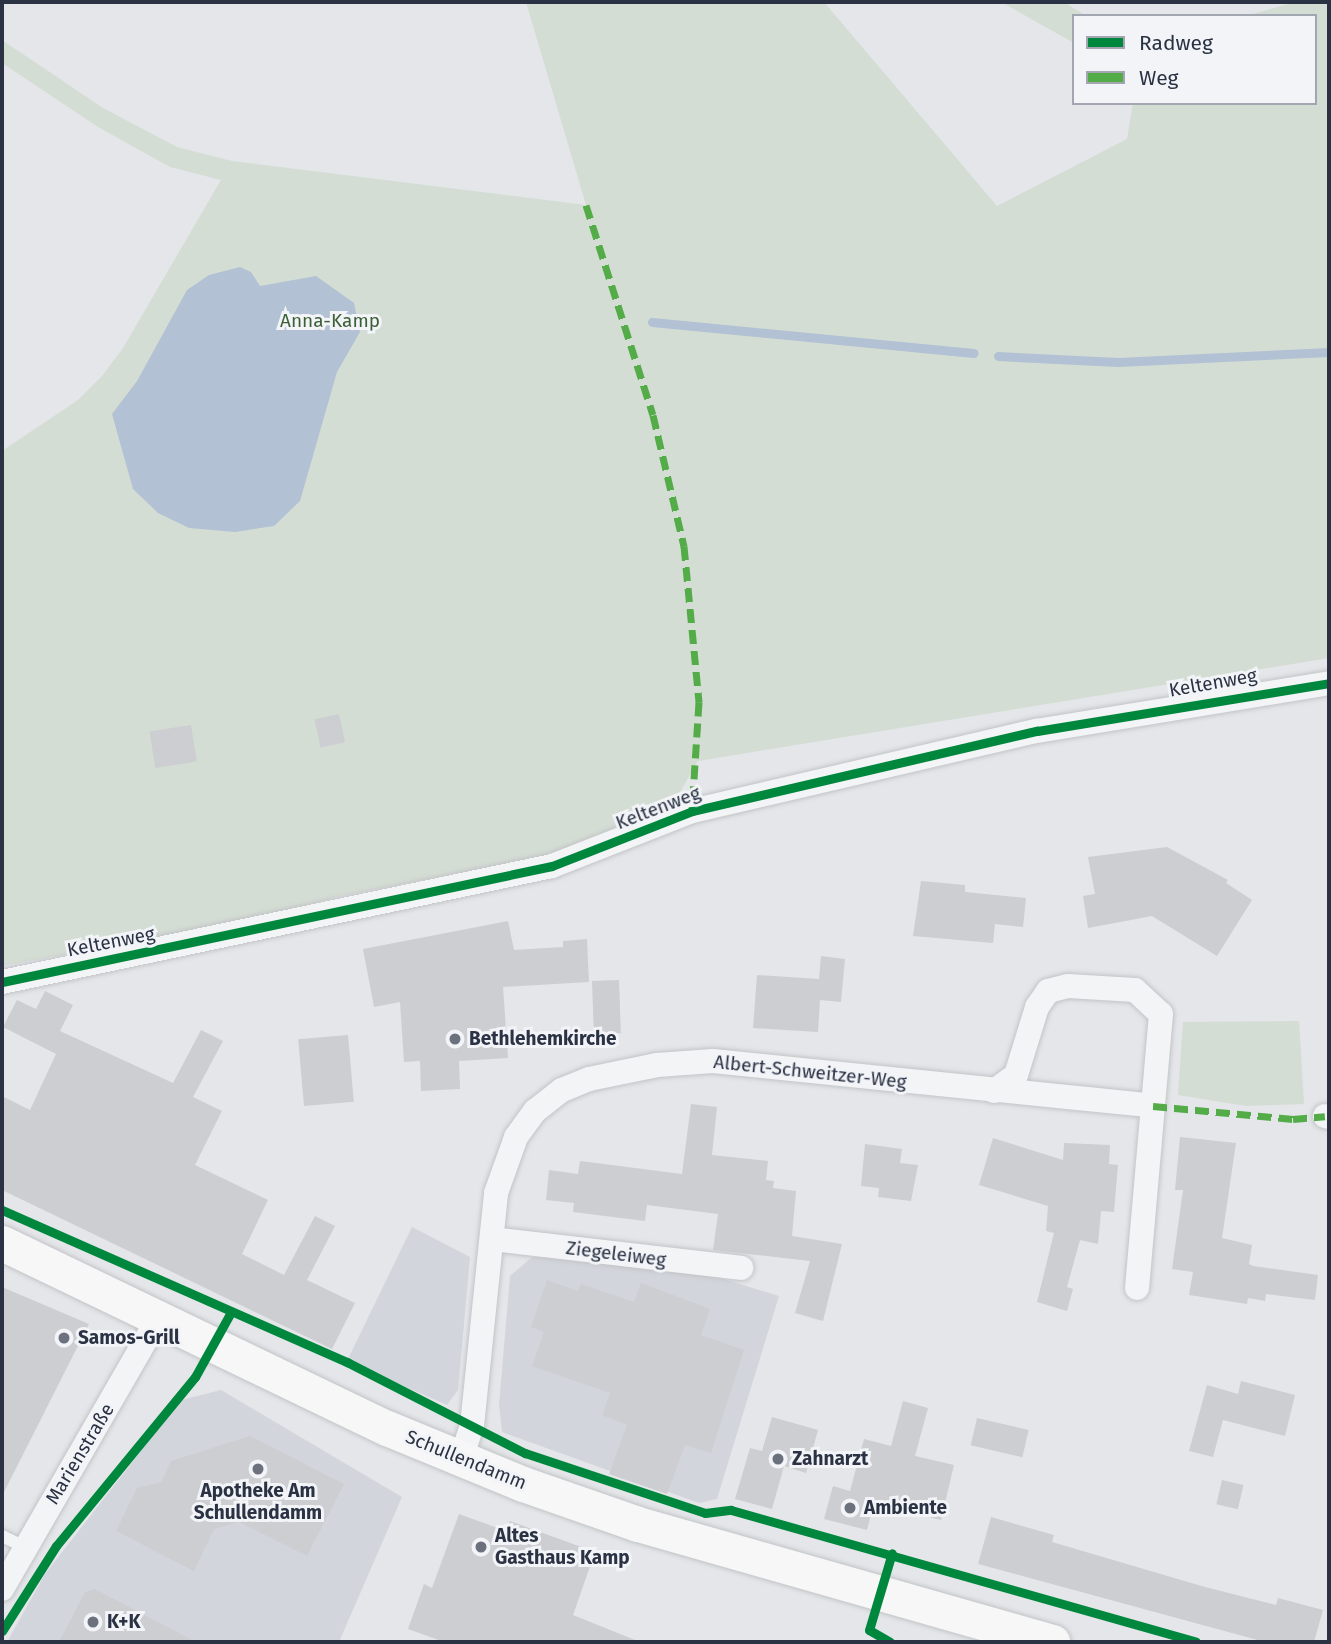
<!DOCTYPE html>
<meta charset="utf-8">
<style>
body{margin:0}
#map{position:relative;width:1331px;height:1644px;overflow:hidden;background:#e4e6e9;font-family:"Fira Sans",sans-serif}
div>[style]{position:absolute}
.built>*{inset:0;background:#d2d5dc}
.green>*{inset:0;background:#d4ddd4}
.water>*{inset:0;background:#b2c1d4}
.stream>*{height:9px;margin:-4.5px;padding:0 4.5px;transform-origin:4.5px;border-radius:4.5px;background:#b2c1d4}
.building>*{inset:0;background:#ccced1;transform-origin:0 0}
.roads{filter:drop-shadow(0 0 2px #c2c4c7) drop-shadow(0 0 2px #c2c4c7)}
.lane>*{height:12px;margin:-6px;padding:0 6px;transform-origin:6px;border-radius:6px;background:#f3f4f6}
.street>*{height:24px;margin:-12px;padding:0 12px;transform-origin:12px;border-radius:12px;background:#f3f4f6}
.secondary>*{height:35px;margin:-17.5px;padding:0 17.5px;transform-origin:17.5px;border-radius:17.5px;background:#f7f7f7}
.quiet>*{height:7px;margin-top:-3.5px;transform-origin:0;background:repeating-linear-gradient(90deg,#53ac47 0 14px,transparent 0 21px)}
.cycleway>*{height:9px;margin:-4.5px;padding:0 4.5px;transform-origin:4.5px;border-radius:4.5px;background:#00873e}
.dots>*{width:19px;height:19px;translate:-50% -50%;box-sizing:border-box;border:4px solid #f2f4f8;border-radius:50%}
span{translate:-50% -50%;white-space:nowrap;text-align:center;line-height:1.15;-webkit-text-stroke:6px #f2f4f8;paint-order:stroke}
.park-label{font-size:19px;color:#3c5f37}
.street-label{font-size:19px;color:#2a3243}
.poi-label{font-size:19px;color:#2a3243;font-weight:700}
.left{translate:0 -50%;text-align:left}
.frame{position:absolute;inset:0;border:4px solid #2a3243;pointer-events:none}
.legend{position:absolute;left:1072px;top:14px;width:245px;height:91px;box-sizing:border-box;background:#f2f4f8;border:2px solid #a2a6b0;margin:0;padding:9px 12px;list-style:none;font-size:21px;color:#2a3243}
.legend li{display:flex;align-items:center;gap:14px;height:35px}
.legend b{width:35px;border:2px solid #a2a6b0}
</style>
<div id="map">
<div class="built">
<div style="clip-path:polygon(412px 1227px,470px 1257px,458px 1390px,447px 1405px,347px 1361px)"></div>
<div style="clip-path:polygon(543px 1256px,714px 1276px,779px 1296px,717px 1499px,699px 1503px,502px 1432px,499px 1405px,510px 1276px,531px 1258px)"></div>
<div style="clip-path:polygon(221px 1390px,402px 1497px,339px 1642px,7px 1642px,45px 1574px,181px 1400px)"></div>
</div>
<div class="green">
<div style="clip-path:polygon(526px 2px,824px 2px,997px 206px,1127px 139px,1133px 103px,1315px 103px,1315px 16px,1246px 16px,1295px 2px,1329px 2px,1329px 658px,698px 761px,673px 804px,546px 856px,340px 896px,250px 920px,2px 966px,2px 451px,78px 400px,102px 376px,123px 348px,221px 180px,170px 167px,98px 127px,2px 63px,2px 40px,103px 108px,177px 147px,232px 161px,586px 205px)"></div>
<div style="clip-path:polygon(1001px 2px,1064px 2px,1086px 16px,1074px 16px,1074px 43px)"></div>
<div style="clip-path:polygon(1299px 1021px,1304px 1104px,1246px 1106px,1178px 1095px,1183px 1022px)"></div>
</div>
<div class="water">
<div style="clip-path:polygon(240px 267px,251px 272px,260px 286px,316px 276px,354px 303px,360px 332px,337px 372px,300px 501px,274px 526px,235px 532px,189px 528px,158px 513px,133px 489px,112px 414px,137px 381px,187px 290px,209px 275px)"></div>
</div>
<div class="stream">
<div style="left:652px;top:322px;width:323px;rotate:5.5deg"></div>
<div style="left:998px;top:356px;width:120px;rotate:2.9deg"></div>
<div style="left:1118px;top:362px;width:211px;rotate:-2.7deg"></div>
</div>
<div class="building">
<div style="left:339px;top:714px;width:29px;height:25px;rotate:78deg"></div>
<div style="left:191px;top:725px;width:37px;height:42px;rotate:81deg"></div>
<div style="clip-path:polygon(1167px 847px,1228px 880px,1226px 883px,1252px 900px,1217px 956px,1152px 916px,1088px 928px,1083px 896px,1095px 894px,1088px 857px)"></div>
<div style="clip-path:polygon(921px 881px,965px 885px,965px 892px,1026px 898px,1023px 927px,995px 924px,993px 943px,913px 936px)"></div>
<div style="clip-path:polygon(508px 921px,514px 950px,563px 947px,563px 941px,587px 939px,589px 982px,503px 987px,508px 1058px,459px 1061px,460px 1089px,421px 1091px,420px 1061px,404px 1062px,400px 1002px,374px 1007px,363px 949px)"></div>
<div style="clip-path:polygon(821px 956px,845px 959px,841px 1002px,820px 1000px,818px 1032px,753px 1028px,757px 975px,819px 979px)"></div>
<div style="left:619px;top:980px;width:53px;height:27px;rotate:88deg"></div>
<div style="clip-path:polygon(45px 991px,73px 1005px,60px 1031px,173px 1083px,201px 1030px,223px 1041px,193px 1097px,222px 1111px,195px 1165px,268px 1200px,242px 1254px,284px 1275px,315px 1216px,335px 1226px,307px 1280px,355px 1303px,332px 1349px,2px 1190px,2px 1096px,30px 1110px,56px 1054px,3px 1027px,17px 1000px,36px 1009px)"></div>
<div style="left:348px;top:1035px;width:67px;height:50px;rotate:85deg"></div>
<div style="clip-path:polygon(691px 1104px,717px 1107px,712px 1155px,768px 1161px,766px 1180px,774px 1181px,773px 1188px,796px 1191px,792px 1236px,842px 1244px,823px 1321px,795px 1313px,810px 1261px,713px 1250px,718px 1214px,647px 1205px,645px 1221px,573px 1212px,574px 1203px,546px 1200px,549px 1170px,578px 1174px,580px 1161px,682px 1174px)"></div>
<div style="clip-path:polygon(1180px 1137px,1236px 1143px,1222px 1238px,1252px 1245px,1249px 1264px,1253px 1266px,1318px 1275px,1315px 1300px,1266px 1294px,1265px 1301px,1248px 1298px,1247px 1304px,1189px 1295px,1193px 1272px,1172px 1269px,1183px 1190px,1175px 1190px)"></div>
<div style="clip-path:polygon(993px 1138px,1063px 1160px,1064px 1143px,1110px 1145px,1109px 1164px,1118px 1165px,1114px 1212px,1101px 1211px,1098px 1244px,1080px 1240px,1067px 1287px,1073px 1289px,1067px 1311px,1037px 1302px,1054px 1233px,1046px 1231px,1048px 1206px,979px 1185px)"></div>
<div style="clip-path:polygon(865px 1144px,902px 1149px,900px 1163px,918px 1165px,911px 1201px,878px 1197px,879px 1188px,861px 1186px)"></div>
<div style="clip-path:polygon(547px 1280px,578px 1291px,581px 1284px,634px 1302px,641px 1283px,710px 1309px,701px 1335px,744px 1350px,711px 1453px,685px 1445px,667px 1494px,609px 1474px,627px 1425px,602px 1415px,610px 1393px,532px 1366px,544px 1332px,531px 1327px)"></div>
<div style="clip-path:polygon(2px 1287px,89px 1324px,2px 1496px)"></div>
<div style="clip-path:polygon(1241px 1381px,1295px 1395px,1285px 1436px,1223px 1420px,1213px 1457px,1189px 1451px,1207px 1385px,1238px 1394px)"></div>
<div style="clip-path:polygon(903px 1401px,928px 1408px,915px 1456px,954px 1465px,941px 1520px,874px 1504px,867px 1530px,824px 1519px,833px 1486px,850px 1491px,864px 1439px,891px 1446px)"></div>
<div style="clip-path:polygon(772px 1417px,818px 1430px,806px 1473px,784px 1466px,772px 1509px,735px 1499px,750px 1448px,762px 1451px)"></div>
<div style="left:977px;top:1418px;width:53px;height:28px;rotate:13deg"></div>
<div style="clip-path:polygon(250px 1436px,344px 1484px,307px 1556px,239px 1522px,214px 1529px,194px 1571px,116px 1531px,137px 1488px,161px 1482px,171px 1461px)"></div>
<div style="left:1222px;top:1480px;width:22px;height:25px;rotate:13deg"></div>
<div style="clip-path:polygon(459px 1514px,506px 1531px,510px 1521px,595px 1552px,573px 1615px,640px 1642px,444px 1642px,408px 1629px,424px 1584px,432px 1588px)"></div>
<div style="clip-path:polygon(991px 1517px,1054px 1535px,1052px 1542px,1205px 1587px,1276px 1605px,1278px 1598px,1323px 1610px,1314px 1642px,1265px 1642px,978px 1564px)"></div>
<div style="clip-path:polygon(95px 1589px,196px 1642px,59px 1642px,85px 1592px)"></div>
</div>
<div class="roads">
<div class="lane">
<div style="left:2px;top:1536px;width:25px;rotate:26deg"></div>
</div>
<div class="street">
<div style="left:2px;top:982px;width:562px;rotate:-11.91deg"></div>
<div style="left:552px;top:866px;width:150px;rotate:-21.4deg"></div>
<div style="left:692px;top:811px;width:354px;rotate:-13.1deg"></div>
<div style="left:1037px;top:731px;width:296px;rotate:-9.3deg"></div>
<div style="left:994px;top:1091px;width:27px;rotate:-36deg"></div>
<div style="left:1016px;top:1075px;width:71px;rotate:-72.8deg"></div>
<div style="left:1037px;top:1007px;width:19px;rotate:-55deg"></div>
<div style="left:1048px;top:991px;width:21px;rotate:-14deg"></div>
<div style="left:1068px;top:986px;width:67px;rotate:3.4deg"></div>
<div style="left:1135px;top:990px;width:35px;rotate:43deg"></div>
<div style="left:1161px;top:1014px;width:275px;rotate:95deg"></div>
<div style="left:1325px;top:1116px;width:4px;rotate:14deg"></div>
<div style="left:492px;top:1239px;width:251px;rotate:6.6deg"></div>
<div style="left:461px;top:1459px;width:35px;rotate:-72deg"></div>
<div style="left:472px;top:1426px;width:234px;rotate:-84.1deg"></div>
<div style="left:496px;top:1193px;width:59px;rotate:-70.3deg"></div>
<div style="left:516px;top:1137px;width:32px;rotate:-54deg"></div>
<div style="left:535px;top:1111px;width:34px;rotate:-38deg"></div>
<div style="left:562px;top:1090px;width:29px;rotate:-22deg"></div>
<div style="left:589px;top:1079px;width:69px;rotate:-11.6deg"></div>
<div style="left:657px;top:1065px;width:56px;rotate:-4.1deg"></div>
<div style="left:713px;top:1061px;width:442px;rotate:5.8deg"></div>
<div style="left:2px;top:1589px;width:312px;rotate:-60deg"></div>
</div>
<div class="secondary">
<div style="left:2px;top:1243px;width:427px;rotate:25.7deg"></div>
<div style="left:387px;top:1428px;width:147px;rotate:22.4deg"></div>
<div style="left:523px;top:1484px;width:122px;rotate:19.2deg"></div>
<div style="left:638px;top:1524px;width:431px;rotate:15.9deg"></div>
</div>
</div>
<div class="quiet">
<div style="left:586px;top:205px;width:220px;rotate:72.3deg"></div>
<div style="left:653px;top:415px;width:135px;rotate:76.7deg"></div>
<div style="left:684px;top:546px;width:157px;rotate:84.5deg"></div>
<div style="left:699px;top:702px;width:109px;rotate:93.7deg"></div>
<div style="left:1153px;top:1106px;width:141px;rotate:5.3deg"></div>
<div style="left:1293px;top:1119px;width:32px;rotate:-5deg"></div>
</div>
<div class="cycleway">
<div style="left:2px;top:982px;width:562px;rotate:-11.91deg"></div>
<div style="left:552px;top:866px;width:150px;rotate:-21.4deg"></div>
<div style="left:692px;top:811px;width:354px;rotate:-13.1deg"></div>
<div style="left:1037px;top:731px;width:296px;rotate:-9.3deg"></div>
<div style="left:2px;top:1210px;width:377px;rotate:23.8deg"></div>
<div style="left:347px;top:1362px;width:200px;rotate:27.1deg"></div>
<div style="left:525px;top:1453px;width:190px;rotate:18.4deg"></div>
<div style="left:705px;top:1513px;width:26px;rotate:-7deg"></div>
<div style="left:731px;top:1510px;width:483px;rotate:15.8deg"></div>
<div style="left:2px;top:1631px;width:101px;rotate:-57.6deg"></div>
<div style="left:56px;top:1546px;width:219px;rotate:-50.6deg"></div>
<div style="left:195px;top:1377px;width:74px;rotate:-61deg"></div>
<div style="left:890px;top:1642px;width:24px;rotate:-150deg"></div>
<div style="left:869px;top:1630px;width:80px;rotate:-73.4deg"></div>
</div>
<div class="dots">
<div style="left:455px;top:1039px;background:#6b717d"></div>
<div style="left:64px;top:1338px;background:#6b717d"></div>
<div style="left:778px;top:1459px;background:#6b717d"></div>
<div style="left:258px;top:1469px;background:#6b717d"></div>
<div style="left:850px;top:1508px;background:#6b717d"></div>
<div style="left:481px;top:1547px;background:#6b717d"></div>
<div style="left:93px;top:1622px;background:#6b717d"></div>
</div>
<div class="park-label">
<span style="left:330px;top:321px">Anna-Kamp</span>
</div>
<div class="street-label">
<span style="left:1213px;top:683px;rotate:-10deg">Keltenweg</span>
<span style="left:658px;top:808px;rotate:-21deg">Keltenweg</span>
<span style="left:111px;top:942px;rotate:-11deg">Keltenweg</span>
<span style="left:810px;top:1072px;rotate:6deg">Albert-Schweitzer-Weg</span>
<span style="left:616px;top:1254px;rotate:7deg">Ziegeleiweg</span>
<span style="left:80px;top:1454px;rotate:-59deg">Marienstraße</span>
<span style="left:466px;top:1460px;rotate:22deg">Schullendamm</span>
</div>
<div class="poi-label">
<span class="left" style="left:469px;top:1039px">Bethlehemkirche</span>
<span class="left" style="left:78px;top:1338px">Samos-Grill</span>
<span class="left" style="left:792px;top:1459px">Zahnarzt</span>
<span style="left:258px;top:1502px">Apotheke Am<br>Schullendamm</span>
<span class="left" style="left:864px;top:1508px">Ambiente</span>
<span class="left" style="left:495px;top:1547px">Altes<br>Gasthaus Kamp</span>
<span class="left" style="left:107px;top:1622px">K+K</span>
</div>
<div class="frame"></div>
<ul class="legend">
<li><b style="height:9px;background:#00873e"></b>Radweg</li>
<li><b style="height:9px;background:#53ac47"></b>Weg</li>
</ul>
</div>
